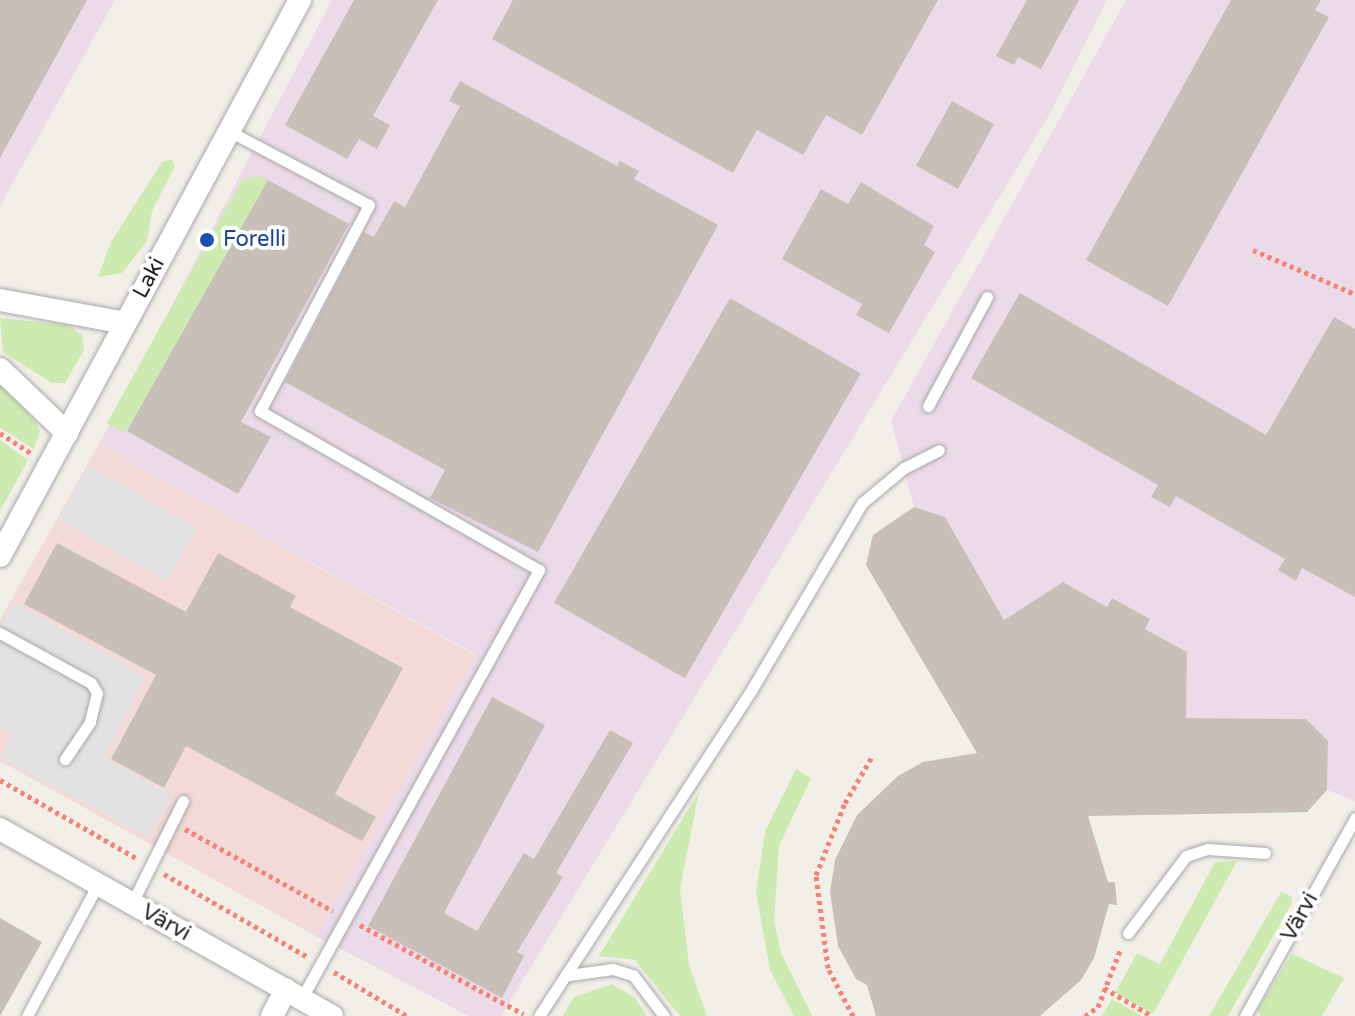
<!DOCTYPE html>
<meta charset="utf-8">
<style>
body{margin:0}
#map{position:relative;width:1355px;height:1016px;overflow:hidden;background:#f2efe9;font-family:"Varela Round",sans-serif}
div>[style]{position:absolute}
.commercial>*{inset:0;background:#f2dad9}
.industrial>*{inset:0;background:#ebdbe8}
.grass>*{inset:0;background:#cdebb0}
.parking>*{inset:0;background:#e2e2e2;transform-origin:0 0}
.building>*{inset:0;background:#c7bfb8;transform-origin:0 0}
.path>*{height:5px;margin-top:-2.5px;transform-origin:0;background:repeating-linear-gradient(90deg,#fa8072 0 4px,transparent 0 8px)}
.roads{filter:drop-shadow(0 0 2px #a9a9a9) drop-shadow(0 0 2px #a9a9a9)}
.lane>*{height:11px;margin:-5.5px;padding:0 5.5px;transform-origin:5.5px;border-radius:5.5px;background:#fff}
.street>*{height:22px;margin:-11px;padding:0 11px;transform-origin:11px;border-radius:11px;background:#fff}
.dots>*{width:22px;height:22px;translate:-50% -50%;box-sizing:border-box;border:4px solid #fff;border-radius:50%}
span{translate:-50% -50%;white-space:nowrap;text-align:center;line-height:1.15;-webkit-text-stroke:8px #fff;paint-order:stroke}
.transit-label{font-size:22px;color:#164399}
.left{translate:0 -50%;text-align:left}
.street-label{font-size:22px;color:#222}
</style>
<div id="map">
<div class="commercial">
<div style="clip-path:polygon(99px 444px,476px 656px,316px 936px,0 761px,0 620px)"></div>
</div>
<div class="industrial">
<div style="clip-path:polygon(0 0,115px 0,0 206px)"></div>
<div style="clip-path:polygon(332px 0,1107px 0,1048px 117px,501px 1016px,469px 1016px,316px 936px,476px 655px,99px 444px)"></div>
<div style="clip-path:polygon(1126px 0,1355px 0,1355px 801px,1327px 790px,1328px 741px,1306px 719px,1186px 718px,1187px 652px,1145px 629px,1149px 619px,1113px 598px,1107px 607px,1063px 582px,1004px 620px,945px 517px,914px 507px,891px 421px)"></div>
</div>
<div class="grass">
<div style="clip-path:polygon(172px 159px,175px 166px,152px 211px,147px 241px,122px 273px,98px 277px,111px 242px,162px 162px)"></div>
<div style="clip-path:polygon(258px 175px,268px 180px,127px 431px,121px 431px,107px 423px,242px 180px)"></div>
<div style="clip-path:polygon(0 318px,68px 325px,82px 335px,84px 350px,65px 383px,52px 383px,3px 352px)"></div>
<div style="clip-path:polygon(0 383px,35px 421px,40px 431px,34px 449px,0 428px)"></div>
<div style="clip-path:polygon(0 440px,28px 460px,0 511px)"></div>
<div style="clip-path:polygon(796px 769px,811px 778px,779px 846px,774px 920px,781px 953px,812px 1016px,794px 1016px,770px 970px,756px 892px,765px 831px)"></div>
<div style="clip-path:polygon(699px 792px,680px 889px,689px 965px,707px 1016px,680px 1016px,635px 960px,599px 956px)"></div>
<div style="clip-path:polygon(1237px 861px,1153px 1014px,1115px 993px,1137px 953px,1160px 964px,1215px 862px)"></div>
<div style="clip-path:polygon(1281px 892px,1291px 896px,1292px 903px,1228px 1016px,1209px 1016px)"></div>
<div style="clip-path:polygon(1292px 954px,1344px 978px,1322px 1016px,1260px 1016px,1258px 1009px)"></div>
<div style="clip-path:polygon(612px 984px,635px 998px,647px 1016px,563px 1016px,574px 997px)"></div>
<div style="clip-path:polygon(1112px 999px,1142px 1016px,1102px 1016px)"></div>
</div>
<div class="parking">
<div style="left:89px;top:466px;width:125px;height:61px;rotate:30deg"></div>
<div style="clip-path:polygon(14px 602px,145px 677px,103px 758px,172px 795px,148px 837px,0 757px,13px 734px,0 727px,0 626px)"></div>
</div>
<div class="building">
<div style="clip-path:polygon(0 0,87px 0,0 158px)"></div>
<div style="clip-path:polygon(354px 0,438px 0,373px 116px,390px 125px,377px 149px,359px 139px,347px 159px,285px 125px)"></div>
<div style="clip-path:polygon(513px 0,938px 0,862px 135px,826px 115px,803px 155px,757px 130px,733px 173px,492px 39px)"></div>
<div style="clip-path:polygon(1027px 0,1079px 0,1041px 69px,1018px 57px,1014px 65px,996px 56px)"></div>
<div style="clip-path:polygon(1231px 0,1321px 0,1315px 10px,1329px 17px,1168px 306px,1086px 260px)"></div>
<div style="clip-path:polygon(460px 81px,617px 166px,620px 161px,639px 171px,634px 179px,718px 225px,538px 552px,430px 498px,445px 470px,285px 382px,364px 232px,374px 237px,394px 201px,405px 207px,460px 106px,449px 101px)"></div>
<div style="left:952px;top:101px;width:48px;height:74px;rotate:29deg"></div>
<div style="clip-path:polygon(268px 180px,349px 224px,241px 422px,271px 437px,238px 494px,127px 431px)"></div>
<div style="clip-path:polygon(861px 182px,934px 226px,924px 245px,935px 252px,889px 333px,856px 315px,862px 304px,782px 259px,821px 189px,848px 204px)"></div>
<div style="clip-path:polygon(1020px 293px,1266px 435px,1334px 317px,1355px 329px,1355px 597px,1302px 568px,1296px 581px,1278px 570px,1285px 559px,1176px 496px,1170px 507px,1151px 497px,1158px 485px,971px 378px)"></div>
<div style="left:730px;top:298px;width:151px;height:352px;rotate:30deg"></div>
<div style="clip-path:polygon(914px 507px,945px 517px,1004px 620px,1063px 582px,1107px 607px,1112px 598px,1150px 619px,1145px 629px,1187px 652px,1186px 718px,1306px 719px,1328px 741px,1327px 790px,1307px 812px,1088px 816px,1108px 882px,1115px 882px,1117px 905px,1109px 904px,1094px 958px,1081px 980px,1040px 1016px,876px 1016px,867px 985px,856px 979px,838px 946px,830px 892px,835px 860px,857px 815px,898px 776px,923px 762px,977px 753px,866px 565px,873px 535px)"></div>
<div style="clip-path:polygon(57px 543px,186px 612px,218px 553px,296px 596px,290px 607px,403px 668px,335px 794px,376px 817px,362px 841px,186px 746px,164px 788px,111px 759px,156px 675px,24px 604px)"></div>
<div style="clip-path:polygon(492px 697px,545px 725px,444px 913px,477px 931px,524px 853px,534px 859px,610px 730px,633px 743px,556px 873px,563px 877px,517px 952px,524px 956px,502px 998px,368px 926px)"></div>
<div style="clip-path:polygon(0 918px,42px 942px,0 1016px)"></div>
</div>
<div class="path">
<div style="left:1253px;top:250px;width:111px;rotate:23.3deg"></div>
<div style="left:0;top:433px;width:38px;rotate:33deg"></div>
<div style="left:0;top:780px;width:159px;rotate:29.8deg"></div>
<div style="left:185px;top:829px;width:169px;rotate:29deg"></div>
<div style="left:164px;top:874px;width:166px;rotate:30deg"></div>
<div style="left:360px;top:925px;width:186px;rotate:28.6deg"></div>
<div style="left:334px;top:972px;width:85px;rotate:31.1deg"></div>
<div style="left:1104px;top:988px;width:56px;rotate:30.3deg"></div>
<div style="left:853px;top:1016px;width:54px;rotate:-117.5deg"></div>
<div style="left:828px;top:968px;width:94px;rotate:-97.4deg"></div>
<div style="left:816px;top:875px;width:78px;rotate:-68.1deg"></div>
<div style="left:845px;top:803px;width:56px;rotate:-59.7deg"></div>
<div style="left:1085px;top:1016px;width:16px;rotate:-35deg"></div>
<div style="left:1098px;top:1007px;width:63px;rotate:-68.7deg"></div>
</div>
<div class="roads">
<div class="lane">
<div style="left:229px;top:131px;width:158px;rotate:27.9deg"></div>
<div style="left:369px;top:205px;width:233px;rotate:117.9deg"></div>
<div style="left:260px;top:411px;width:321px;rotate:29.7deg"></div>
<div style="left:539px;top:570px;width:491px;rotate:119deg"></div>
<div style="left:928px;top:406px;width:124px;rotate:-61.6deg"></div>
<div style="left:0;top:633px;width:104px;rotate:28.8deg"></div>
<div style="left:91px;top:683px;width:12px;rotate:59deg"></div>
<div style="left:97px;top:693px;width:30px;rotate:104deg"></div>
<div style="left:90px;top:722px;width:45px;rotate:124deg"></div>
<div style="left:132px;top:903px;width:114px;rotate:-63.4deg"></div>
<div style="left:1128px;top:933px;width:96px;rotate:-53deg"></div>
<div style="left:1186px;top:856px;width:23px;rotate:-18deg"></div>
<div style="left:1208px;top:849px;width:57px;rotate:4deg"></div>
<div style="left:569px;top:975px;width:44px;rotate:-7.8deg"></div>
<div style="left:613px;top:969px;width:21px;rotate:17deg"></div>
<div style="left:633px;top:975px;width:51px;rotate:52.9deg"></div>
<div style="left:27px;top:1016px;width:150px;rotate:-61.7deg"></div>
<div style="left:539px;top:1016px;width:390px;rotate:-56.9deg"></div>
<div style="left:752px;top:689px;width:216px;rotate:-59.4deg"></div>
<div style="left:862px;top:503px;width:55px;rotate:-39.8deg"></div>
<div style="left:904px;top:468px;width:39px;rotate:-27deg"></div>
<div style="left:1245px;top:1016px;width:227px;rotate:-60.9deg"></div>
</div>
<div class="street">
<div style="left:0;top:300px;width:127px;rotate:10.4deg"></div>
<div style="left:0;top:369px;width:93px;rotate:43.7deg"></div>
<div style="left:0;top:556px;width:632px;rotate:-61.65deg"></div>
<div style="left:0;top:829px;width:381px;rotate:29.4deg"></div>
<div style="left:272px;top:1016px;width:30px;rotate:-62deg"></div>
</div>
</div>
<div class="dots">
<div style="left:207px;top:240px;background:#1a4fb4"></div>
</div>
<div class="transit-label">
<span class="left" style="left:223px;top:240px">Forelli</span>
</div>
<div class="street-label">
<span style="left:149px;top:278px;rotate:-62deg">Laki</span>
<span style="left:1300px;top:917px;rotate:-61deg">Värvi</span>
<span style="left:166px;top:923px;rotate:29deg">Värvi</span>
</div>
</div>
